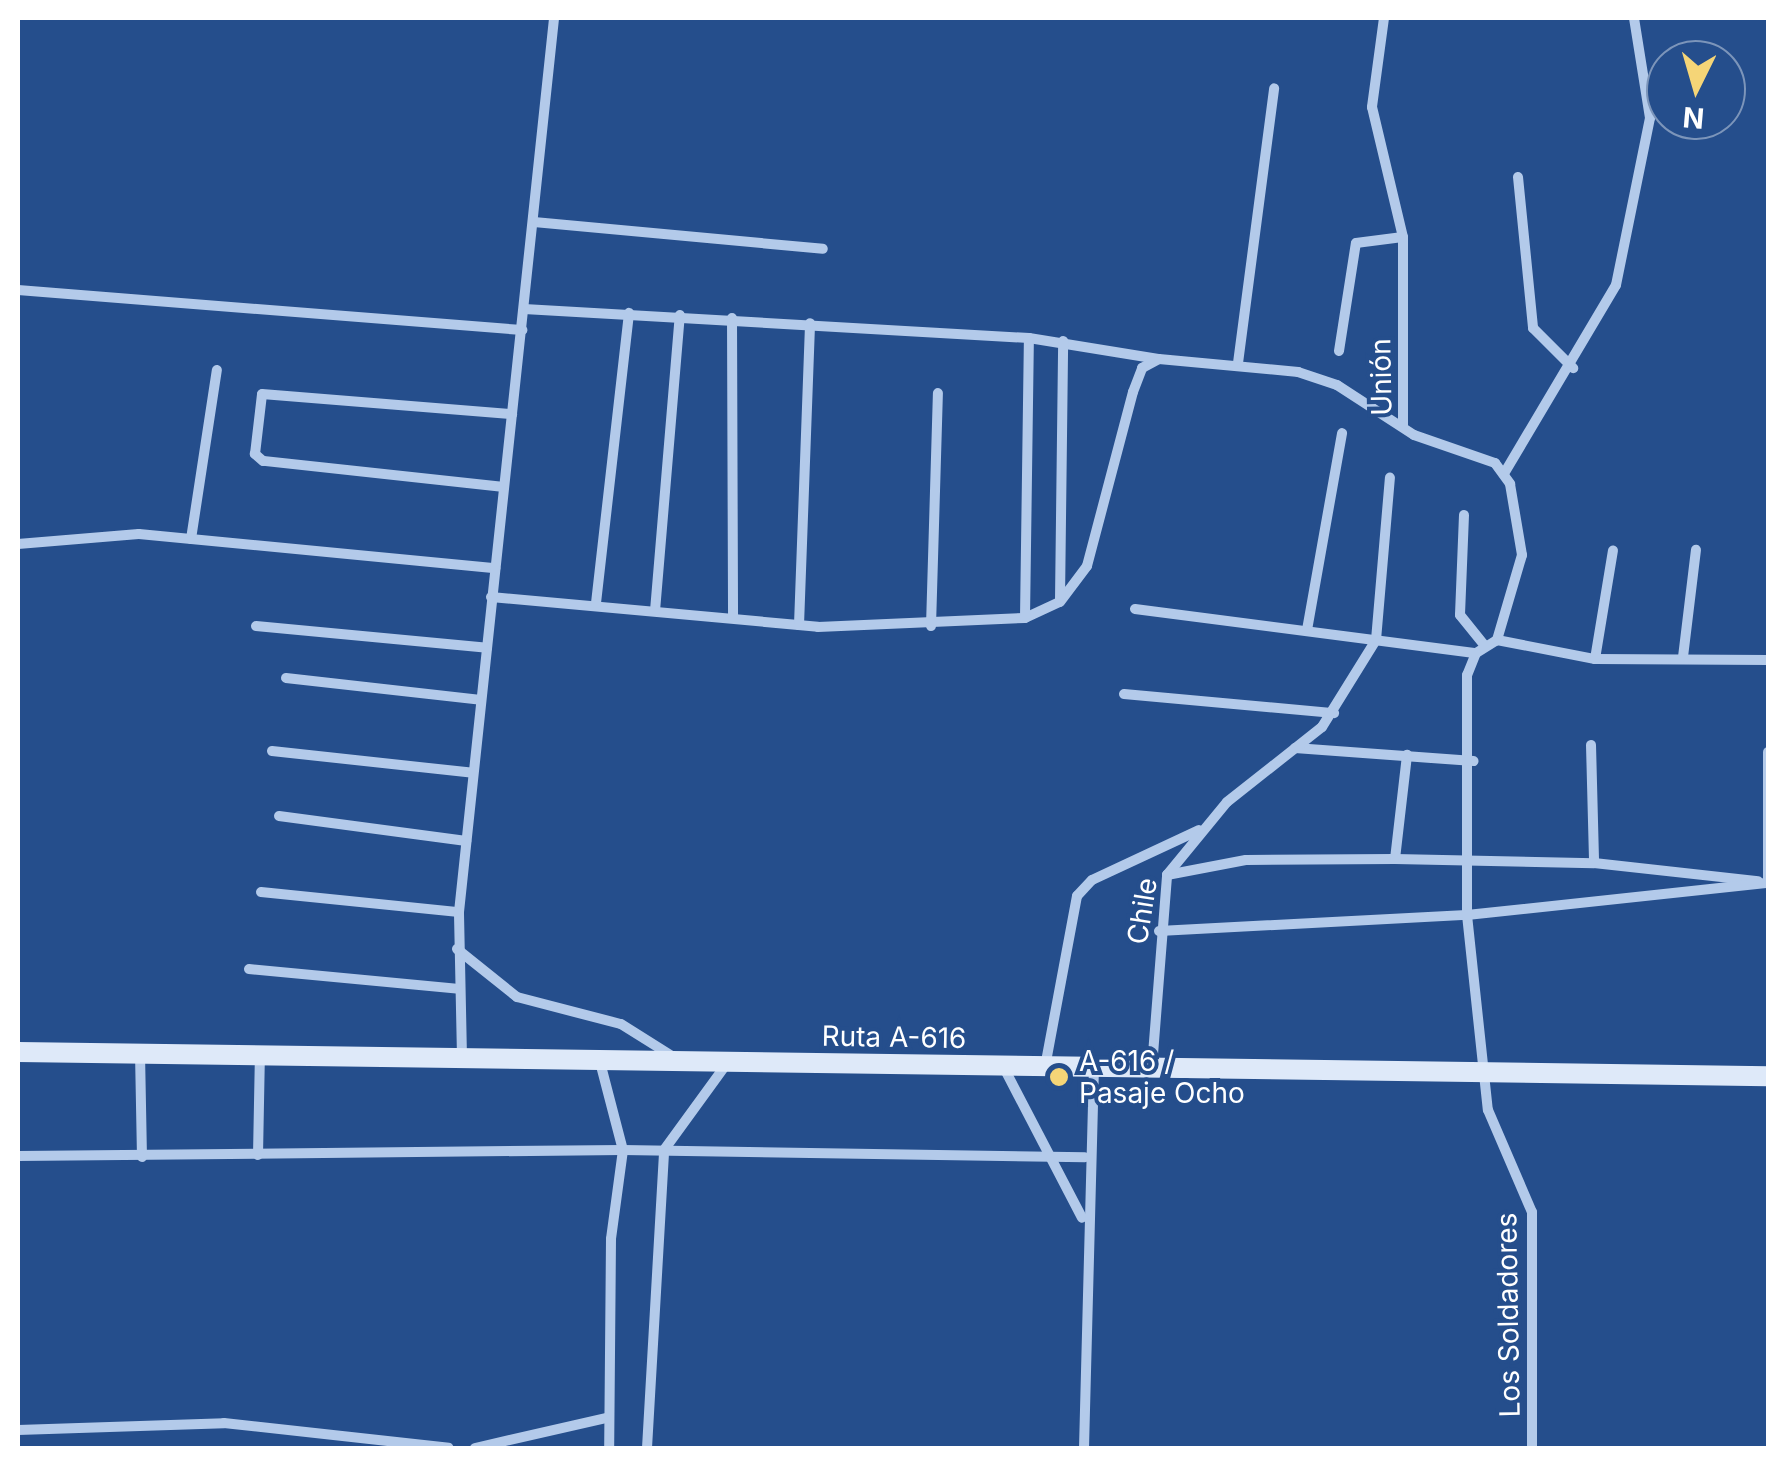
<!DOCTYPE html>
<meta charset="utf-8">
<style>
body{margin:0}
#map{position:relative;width:1786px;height:1466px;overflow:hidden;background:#254e8c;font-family:Inter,sans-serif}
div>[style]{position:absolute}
.minor>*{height:10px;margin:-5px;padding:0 5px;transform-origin:5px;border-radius:5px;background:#b3caea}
.secondary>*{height:20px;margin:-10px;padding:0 10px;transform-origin:10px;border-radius:10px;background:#dee9f9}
.dots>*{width:28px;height:28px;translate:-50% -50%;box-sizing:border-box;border:5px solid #254e8c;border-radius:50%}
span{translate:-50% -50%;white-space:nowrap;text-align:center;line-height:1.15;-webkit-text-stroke:8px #254e8c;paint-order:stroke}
.street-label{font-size:28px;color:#fff}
.poi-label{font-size:28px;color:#fff}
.left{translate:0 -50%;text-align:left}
.frame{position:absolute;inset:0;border:20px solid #fff;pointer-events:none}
.north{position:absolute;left:1646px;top:40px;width:100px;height:100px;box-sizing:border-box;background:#254e8c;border:2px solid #7c95ba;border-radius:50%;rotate:185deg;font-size:28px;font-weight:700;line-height:40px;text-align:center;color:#fff}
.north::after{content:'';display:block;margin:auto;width:35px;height:45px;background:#f5d577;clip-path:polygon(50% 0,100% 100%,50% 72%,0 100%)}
</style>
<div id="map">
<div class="minor">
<div style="left:1384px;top:18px;width:90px;rotate:97.7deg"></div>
<div style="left:1372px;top:107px;width:134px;rotate:76.6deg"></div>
<div style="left:1403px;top:237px;width:190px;rotate:90deg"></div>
<div style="left:1518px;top:177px;width:152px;rotate:84.3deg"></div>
<div style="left:1533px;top:328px;width:57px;rotate:45deg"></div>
<div style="left:534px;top:222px;width:290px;rotate:5.3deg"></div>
<div style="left:18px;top:290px;width:506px;rotate:4.54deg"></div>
<div style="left:524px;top:309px;width:506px;rotate:3.29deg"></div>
<div style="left:1029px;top:338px;width:131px;rotate:9.2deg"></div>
<div style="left:732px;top:318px;width:299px;rotate:89.8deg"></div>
<div style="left:1339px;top:351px;width:109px;rotate:-81.1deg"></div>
<div style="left:1356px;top:243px;width:47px;rotate:-7.3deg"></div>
<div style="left:1238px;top:363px;width:277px;rotate:-82.5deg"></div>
<div style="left:1505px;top:472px;width:217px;rotate:-59.3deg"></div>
<div style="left:1616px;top:285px;width:170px;rotate:-78.5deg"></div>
<div style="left:1650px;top:118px;width:101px;rotate:-99.1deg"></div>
<div style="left:504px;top:487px;width:242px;rotate:-173.8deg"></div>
<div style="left:263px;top:461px;width:11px;rotate:-139deg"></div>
<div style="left:255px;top:454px;width:60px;rotate:-83.3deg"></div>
<div style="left:262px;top:394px;width:251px;rotate:4.6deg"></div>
<div style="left:1464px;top:515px;width:100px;rotate:92.3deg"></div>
<div style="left:1460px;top:615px;width:38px;rotate:51deg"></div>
<div style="left:191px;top:539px;width:171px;rotate:-81.3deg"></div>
<div style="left:18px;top:544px;width:121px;rotate:-4.7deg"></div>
<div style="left:139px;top:534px;width:358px;rotate:5.5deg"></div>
<div style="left:491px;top:597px;width:328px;rotate:5.2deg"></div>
<div style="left:818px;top:627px;width:207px;rotate:-2.5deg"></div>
<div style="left:1025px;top:618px;width:38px;rotate:-25deg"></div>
<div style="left:1060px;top:602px;width:45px;rotate:-53.1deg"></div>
<div style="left:1087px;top:566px;width:180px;rotate:-75.2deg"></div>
<div style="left:1133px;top:392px;width:26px;rotate:-69deg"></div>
<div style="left:1142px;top:368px;width:19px;rotate:-28deg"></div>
<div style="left:1159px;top:359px;width:140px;rotate:5.3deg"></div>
<div style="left:1298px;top:372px;width:41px;rotate:18.4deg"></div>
<div style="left:1337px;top:385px;width:92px;rotate:33deg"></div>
<div style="left:1414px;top:435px;width:86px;rotate:19.1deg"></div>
<div style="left:1495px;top:463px;width:26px;rotate:54deg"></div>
<div style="left:1510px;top:484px;width:72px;rotate:80.4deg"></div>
<div style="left:1522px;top:555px;width:89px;rotate:106.4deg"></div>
<div style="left:1497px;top:640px;width:25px;rotate:148deg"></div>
<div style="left:1476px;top:653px;width:24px;rotate:112deg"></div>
<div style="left:1467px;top:675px;width:240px;rotate:90deg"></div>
<div style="left:1467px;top:915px;width:196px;rotate:83.9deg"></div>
<div style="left:1488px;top:1110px;width:111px;rotate:66.7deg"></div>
<div style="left:1532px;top:1212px;width:236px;rotate:90deg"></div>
<div style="left:1060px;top:600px;width:259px;rotate:-89.3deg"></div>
<div style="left:596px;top:603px;width:292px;rotate:-83.5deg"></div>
<div style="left:1135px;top:609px;width:344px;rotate:7.4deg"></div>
<div style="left:655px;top:611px;width:297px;rotate:-85.2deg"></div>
<div style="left:1025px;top:618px;width:280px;rotate:-89.2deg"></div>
<div style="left:799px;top:625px;width:302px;rotate:-87.9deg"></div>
<div style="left:256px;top:626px;width:232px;rotate:5.4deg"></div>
<div style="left:931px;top:626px;width:233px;rotate:-88.3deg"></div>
<div style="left:1307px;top:630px;width:200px;rotate:-79.9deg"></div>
<div style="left:1497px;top:640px;width:100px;rotate:11deg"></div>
<div style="left:1595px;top:659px;width:173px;rotate:0.3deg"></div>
<div style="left:1683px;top:657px;width:108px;rotate:-83.1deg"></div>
<div style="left:1595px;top:659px;width:110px;rotate:-80.6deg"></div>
<div style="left:286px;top:678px;width:196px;rotate:6.4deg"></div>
<div style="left:1124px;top:694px;width:211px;rotate:5.2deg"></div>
<div style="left:1591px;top:745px;width:118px;rotate:88.5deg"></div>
<div style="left:1295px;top:748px;width:179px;rotate:4.2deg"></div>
<div style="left:272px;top:751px;width:202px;rotate:6.2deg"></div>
<div style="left:279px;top:816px;width:189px;rotate:7.6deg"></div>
<div style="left:1395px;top:859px;width:105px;rotate:-83.4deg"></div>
<div style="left:1167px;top:875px;width:80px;rotate:-10.8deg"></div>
<div style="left:1246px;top:860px;width:149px;rotate:-0.4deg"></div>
<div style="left:1395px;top:859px;width:199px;rotate:1.2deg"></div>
<div style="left:1594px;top:863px;width:165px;rotate:6.3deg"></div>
<div style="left:1768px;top:883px;width:131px;rotate:-90deg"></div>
<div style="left:261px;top:892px;width:199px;rotate:5.8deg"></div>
<div style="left:1159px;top:931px;width:308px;rotate:-3deg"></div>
<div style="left:1467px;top:915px;width:303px;rotate:-6.1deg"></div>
<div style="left:457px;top:949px;width:77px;rotate:38.7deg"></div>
<div style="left:517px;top:997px;width:107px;rotate:14.6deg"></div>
<div style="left:621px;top:1024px;width:60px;rotate:32.1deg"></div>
<div style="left:249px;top:969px;width:211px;rotate:5.4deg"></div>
<div style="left:140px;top:1053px;width:104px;rotate:88.9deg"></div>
<div style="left:462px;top:1057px;width:145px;rotate:-91.2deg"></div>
<div style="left:459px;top:912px;width:899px;rotate:-83.93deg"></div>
<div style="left:600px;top:1062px;width:91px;rotate:75.4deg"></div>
<div style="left:623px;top:1150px;width:90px;rotate:97.7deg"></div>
<div style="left:611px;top:1239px;width:209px;rotate:90.5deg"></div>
<div style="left:1003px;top:1066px;width:171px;rotate:62.5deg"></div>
<div style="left:1045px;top:1067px;width:174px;rotate:-79.4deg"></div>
<div style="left:1077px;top:896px;width:22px;rotate:-47deg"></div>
<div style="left:1092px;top:880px;width:118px;rotate:-25deg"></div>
<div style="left:1152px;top:1067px;width:193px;rotate:-85.5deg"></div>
<div style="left:1167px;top:875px;width:94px;rotate:-50.6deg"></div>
<div style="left:1227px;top:802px;width:121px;rotate:-38.3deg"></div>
<div style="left:1322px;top:727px;width:102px;rotate:-58.2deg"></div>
<div style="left:1376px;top:640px;width:163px;rotate:-85.1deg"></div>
<div style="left:258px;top:1155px;width:100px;rotate:-88.9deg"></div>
<div style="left:18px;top:1156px;width:605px;rotate:-0.57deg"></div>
<div style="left:623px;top:1150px;width:462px;rotate:0.9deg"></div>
<div style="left:18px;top:1430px;width:206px;rotate:-1.9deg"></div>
<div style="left:224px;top:1423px;width:226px;rotate:6.3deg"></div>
<div style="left:475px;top:1448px;width:134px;rotate:-12.9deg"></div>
<div style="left:647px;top:1448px;width:298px;rotate:-86.7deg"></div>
<div style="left:664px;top:1150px;width:109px;rotate:-54deg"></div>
<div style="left:1084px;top:1448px;width:381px;rotate:-88.5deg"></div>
</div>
<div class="secondary">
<div style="left:18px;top:1052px;width:1750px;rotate:0.79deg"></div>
</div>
<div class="dots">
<div style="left:1059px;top:1077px;background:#f5d577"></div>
</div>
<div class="street-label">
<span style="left:1381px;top:377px;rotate:-91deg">Unión</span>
<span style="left:1142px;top:911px;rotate:-81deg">Chile</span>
<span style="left:894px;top:1037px;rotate:1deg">Ruta A-616</span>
<span style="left:1508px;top:1315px;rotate:-91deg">Los Soldadores</span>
</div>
<div class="poi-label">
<span class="left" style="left:1079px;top:1077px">A-616 /<br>Pasaje Ocho</span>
</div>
<div class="frame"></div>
<div class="north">N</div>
</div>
